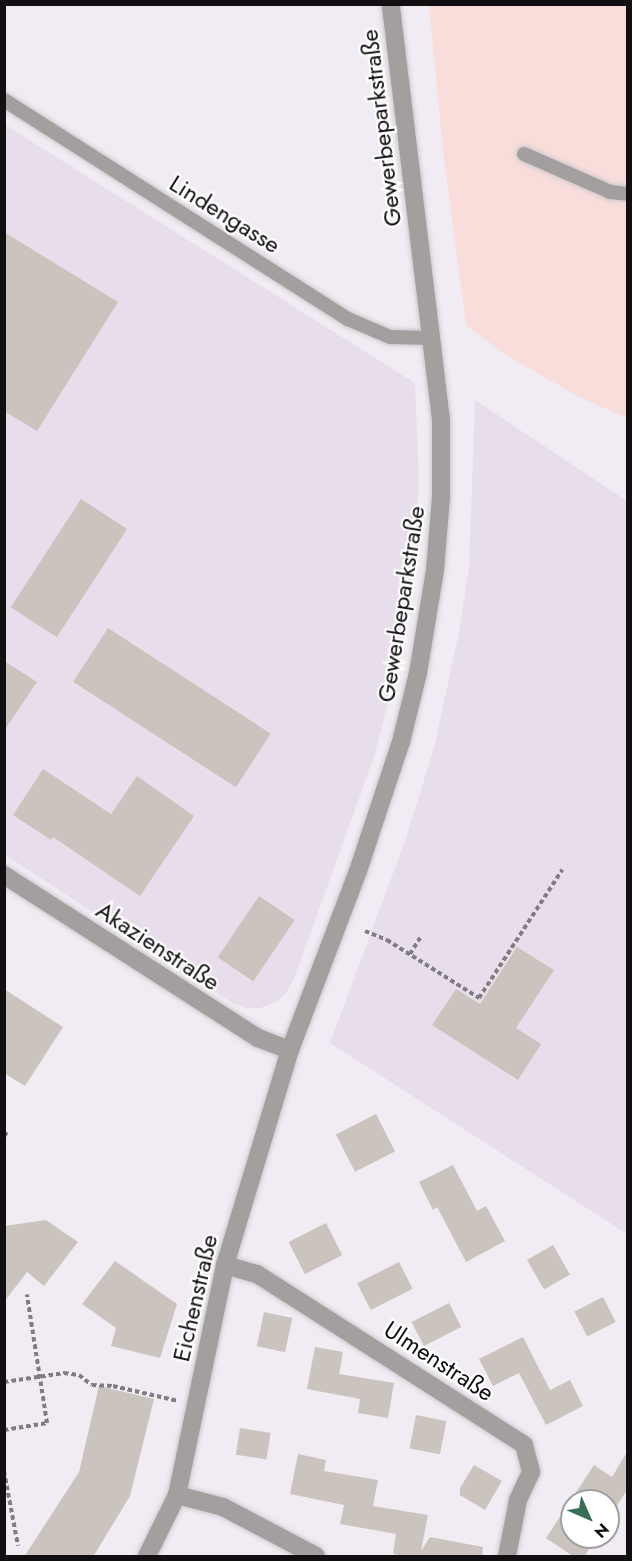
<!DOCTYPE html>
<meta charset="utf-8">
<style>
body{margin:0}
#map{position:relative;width:632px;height:1561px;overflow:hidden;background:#f1ecf3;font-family:Jost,sans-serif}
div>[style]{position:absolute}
.built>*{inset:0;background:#e8ddeb}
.industrial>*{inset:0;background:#f8ddda}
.building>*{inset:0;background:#cbc4be;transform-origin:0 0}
.path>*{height:4px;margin-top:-2px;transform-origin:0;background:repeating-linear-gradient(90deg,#807d81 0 4.5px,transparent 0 7.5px)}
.roads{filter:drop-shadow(0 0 2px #cdc9cf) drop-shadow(0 0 2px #cdc9cf)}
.lane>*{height:14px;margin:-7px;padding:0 7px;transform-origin:7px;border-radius:7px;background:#a39f9f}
.street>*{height:18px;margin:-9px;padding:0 9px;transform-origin:9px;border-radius:9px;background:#a39f9f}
span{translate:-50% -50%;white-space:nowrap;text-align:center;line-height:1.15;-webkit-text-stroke:4.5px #fff;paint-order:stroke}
.street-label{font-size:24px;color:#110f11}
.frame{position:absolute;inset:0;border:6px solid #110f11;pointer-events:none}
.north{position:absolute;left:560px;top:1489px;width:60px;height:60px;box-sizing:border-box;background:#fff;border:2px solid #a09fa0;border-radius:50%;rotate:135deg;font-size:16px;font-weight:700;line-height:24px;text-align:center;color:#110f11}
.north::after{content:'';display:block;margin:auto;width:21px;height:27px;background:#377057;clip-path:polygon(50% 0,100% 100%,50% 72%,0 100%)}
</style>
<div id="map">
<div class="built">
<div style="clip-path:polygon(4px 124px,415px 383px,419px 483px,411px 585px,393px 684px,375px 754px,294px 979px,286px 993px,274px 1003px,260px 1008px,246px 1008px,234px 1004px,5px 855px)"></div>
<div style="clip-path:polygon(475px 400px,627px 501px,627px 1234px,330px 1043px,405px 841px,434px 748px,459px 632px,469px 568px)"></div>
</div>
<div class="industrial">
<div style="clip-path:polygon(429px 5px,627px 5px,627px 418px,579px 397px,503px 353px,466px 325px,443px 151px)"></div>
</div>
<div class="building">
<div style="clip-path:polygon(4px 232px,118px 302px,37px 431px,4px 411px)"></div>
<div style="left:81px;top:499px;width:55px;height:129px;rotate:33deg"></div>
<div style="left:108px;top:628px;width:194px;height:64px;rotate:33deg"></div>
<div style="clip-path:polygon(4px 661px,37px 682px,4px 731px)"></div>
<div style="clip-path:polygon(43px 769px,111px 814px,137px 776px,194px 816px,140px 896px,53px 837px,51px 840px,13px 815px)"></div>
<div style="left:259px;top:896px;width:43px;height:74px;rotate:34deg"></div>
<div style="clip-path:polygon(517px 947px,554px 970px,516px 1028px,541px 1044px,518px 1080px,432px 1025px,456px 989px,480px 1004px)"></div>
<div style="clip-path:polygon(4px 989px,63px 1027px,25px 1086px,4px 1073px)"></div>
<div style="left:376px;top:1114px;width:42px;height:45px;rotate:63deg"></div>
<div style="clip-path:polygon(453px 1165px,477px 1211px,486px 1206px,505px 1241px,466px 1262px,437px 1207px,433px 1210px,419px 1182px)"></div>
<div style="clip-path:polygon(46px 1220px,78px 1242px,44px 1286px,27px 1272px,4px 1302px,4px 1226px)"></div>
<div style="left:326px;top:1223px;width:36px;height:42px;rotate:63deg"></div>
<div style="left:553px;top:1245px;width:34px;height:30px;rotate:60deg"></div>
<div style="clip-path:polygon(115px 1261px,177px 1304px,160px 1358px,111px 1346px,116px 1328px,82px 1304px)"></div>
<div style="left:399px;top:1262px;width:30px;height:47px;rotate:63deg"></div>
<div style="left:603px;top:1297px;width:28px;height:32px;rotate:63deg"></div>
<div style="left:449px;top:1303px;width:27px;height:42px;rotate:63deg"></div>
<div style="left:264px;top:1312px;width:29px;height:35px;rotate:12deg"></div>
<div style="clip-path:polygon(523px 1337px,550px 1390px,570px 1380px,583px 1406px,546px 1425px,519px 1373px,493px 1386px,479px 1359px)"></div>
<div style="clip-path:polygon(315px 1347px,343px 1352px,339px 1374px,394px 1383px,388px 1418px,358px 1413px,360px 1399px,307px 1389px)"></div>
<div style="clip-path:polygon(99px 1386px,154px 1399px,130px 1496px,93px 1557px,24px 1557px,79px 1472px)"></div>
<div style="left:416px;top:1415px;width:31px;height:34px;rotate:11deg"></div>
<div style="left:240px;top:1428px;width:31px;height:27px;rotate:9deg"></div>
<div style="clip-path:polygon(627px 1452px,627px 1490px,608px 1520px,608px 1501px,572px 1501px,572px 1537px,597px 1537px,584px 1557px,574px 1557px,546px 1538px,594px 1465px,612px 1477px)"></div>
<div style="clip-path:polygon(298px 1454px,326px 1460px,324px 1471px,378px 1480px,373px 1506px,428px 1515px,421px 1551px,430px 1537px,483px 1547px,482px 1557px,409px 1557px,393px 1554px,396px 1534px,340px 1524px,344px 1505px,290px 1494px)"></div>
<div style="clip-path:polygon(474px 1465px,502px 1481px,485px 1510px,460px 1495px,460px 1488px)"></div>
</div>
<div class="path">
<div style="left:365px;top:931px;width:24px;rotate:22deg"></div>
<div style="left:387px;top:940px;width:109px;rotate:32.2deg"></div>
<div style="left:479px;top:998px;width:153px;rotate:-57deg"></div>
<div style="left:410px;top:954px;width:19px;rotate:-58deg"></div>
<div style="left:4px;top:1133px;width:4px;rotate:27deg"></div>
<div style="left:4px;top:1382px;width:61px;rotate:-8.5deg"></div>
<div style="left:64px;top:1373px;width:15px;rotate:8deg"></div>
<div style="left:79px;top:1375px;width:16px;rotate:38deg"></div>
<div style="left:92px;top:1385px;width:21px;rotate:3deg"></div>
<div style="left:113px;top:1386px;width:67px;rotate:13deg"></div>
<div style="left:4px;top:1430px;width:44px;rotate:-9.2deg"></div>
<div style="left:47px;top:1423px;width:130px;rotate:-98.9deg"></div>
<div style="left:4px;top:1471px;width:76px;rotate:79.4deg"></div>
</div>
<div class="roads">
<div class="lane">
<div style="left:4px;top:100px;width:408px;rotate:32.5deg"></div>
<div style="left:348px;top:319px;width:46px;rotate:23.2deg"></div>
<div style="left:390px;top:337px;width:42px;rotate:1.4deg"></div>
<div style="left:524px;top:154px;width:94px;rotate:23.8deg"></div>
<div style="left:610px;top:192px;width:18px;rotate:6deg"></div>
</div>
<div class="street">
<div style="left:4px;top:875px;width:302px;rotate:32.7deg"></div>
<div style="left:258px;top:1038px;width:34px;rotate:21deg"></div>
<div style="left:225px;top:1265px;width:33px;rotate:16deg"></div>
<div style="left:257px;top:1274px;width:317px;rotate:32.6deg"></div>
<div style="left:524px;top:1445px;width:28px;rotate:75deg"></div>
<div style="left:531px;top:1472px;width:31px;rotate:115deg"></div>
<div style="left:518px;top:1500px;width:57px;rotate:101.1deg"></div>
<div style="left:177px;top:1495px;width:48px;rotate:14.6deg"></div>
<div style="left:223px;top:1507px;width:105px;rotate:27.8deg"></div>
<div style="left:147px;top:1556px;width:68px;rotate:-63.8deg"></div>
<div style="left:177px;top:1495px;width:235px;rotate:-78.2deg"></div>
<div style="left:225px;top:1265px;width:225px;rotate:-73.2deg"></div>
<div style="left:290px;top:1050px;width:191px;rotate:-69.2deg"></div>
<div style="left:358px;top:871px;width:136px;rotate:-71.6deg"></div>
<div style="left:401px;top:742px;width:71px;rotate:-76.2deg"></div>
<div style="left:418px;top:673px;width:104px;rotate:-80.6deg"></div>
<div style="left:435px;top:570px;width:73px;rotate:-85.3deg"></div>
<div style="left:441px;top:497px;width:77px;rotate:-90deg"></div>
<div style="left:441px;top:420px;width:419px;rotate:-96.9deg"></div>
</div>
</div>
<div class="street-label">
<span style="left:381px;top:128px;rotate:-97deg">Gewerbeparkstraße</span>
<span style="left:225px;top:214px;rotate:32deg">Lindengasse</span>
<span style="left:401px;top:604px;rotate:-81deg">Gewerbeparkstraße</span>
<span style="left:158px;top:946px;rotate:33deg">Akazienstraße</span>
<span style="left:195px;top:1298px;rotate:-77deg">Eichenstraße</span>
<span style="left:439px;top:1361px;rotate:33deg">Ulmenstraße</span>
</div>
<div class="frame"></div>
<div class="north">N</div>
</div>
